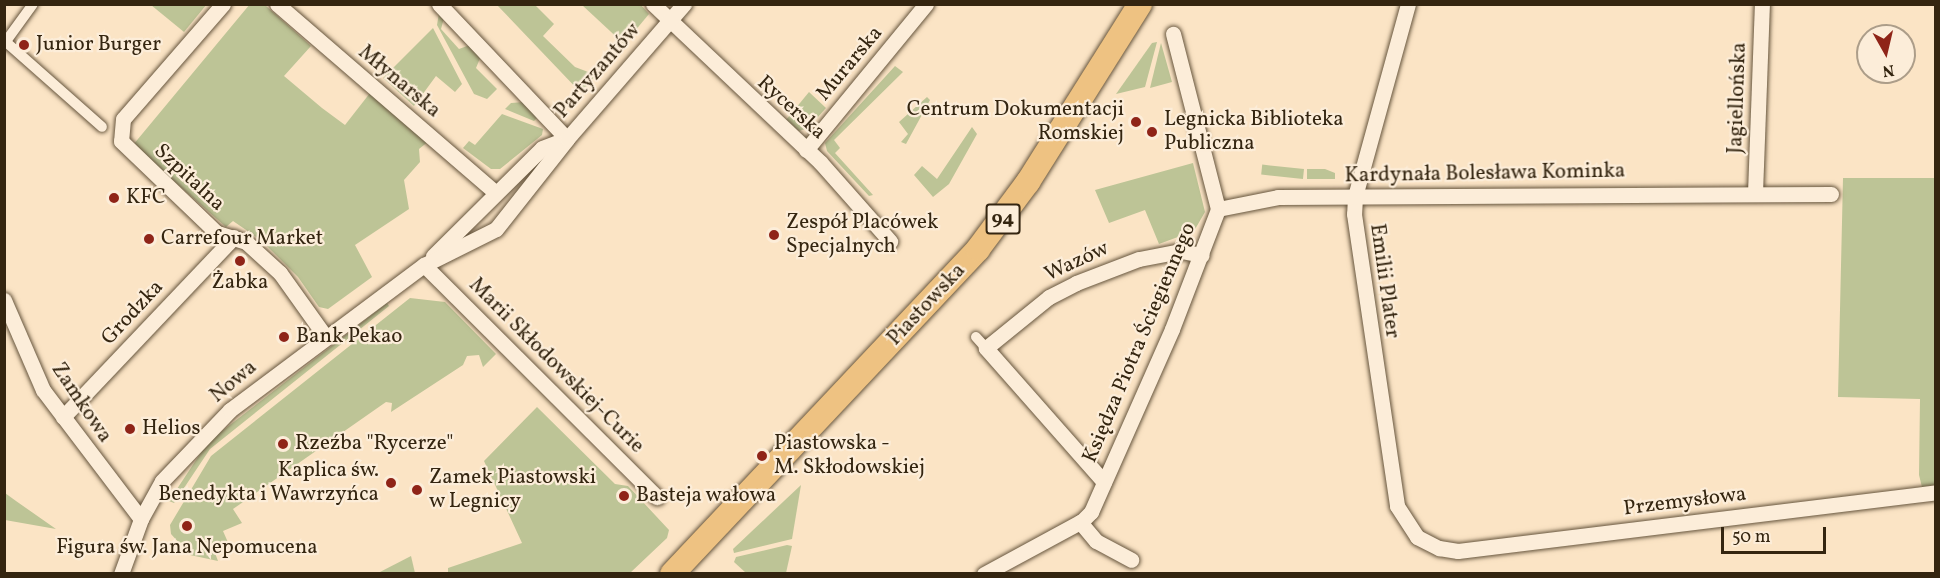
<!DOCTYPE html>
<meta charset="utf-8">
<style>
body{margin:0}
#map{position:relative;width:1940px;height:578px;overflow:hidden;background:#fbe4c5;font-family:Vollkorn,serif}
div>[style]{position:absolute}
.green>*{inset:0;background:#bdc496;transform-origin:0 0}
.roads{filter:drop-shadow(0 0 2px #66553d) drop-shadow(0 0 2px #66553d)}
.pedestrian>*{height:10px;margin:-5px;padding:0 5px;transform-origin:5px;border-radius:5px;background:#fcedd9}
.minor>*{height:15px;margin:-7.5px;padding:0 7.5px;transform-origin:7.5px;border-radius:7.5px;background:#fcedd9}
.primary>*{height:24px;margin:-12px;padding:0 12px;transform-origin:12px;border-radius:12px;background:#eec282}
.dots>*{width:16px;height:16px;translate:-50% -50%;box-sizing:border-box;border:3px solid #fcedd9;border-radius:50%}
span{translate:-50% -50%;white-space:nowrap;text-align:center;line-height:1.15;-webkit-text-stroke:4.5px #fcedd9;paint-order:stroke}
.shield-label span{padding:2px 4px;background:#fcedd9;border:2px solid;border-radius:4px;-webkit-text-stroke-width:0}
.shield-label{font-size:20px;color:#342510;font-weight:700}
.poi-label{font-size:21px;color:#342510}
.left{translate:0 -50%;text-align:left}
.right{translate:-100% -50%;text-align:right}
.street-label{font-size:21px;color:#342510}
.frame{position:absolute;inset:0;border:6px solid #342510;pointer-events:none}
.north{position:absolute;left:1856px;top:24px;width:60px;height:60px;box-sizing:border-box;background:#fcedd9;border:2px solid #ac9d89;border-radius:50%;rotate:172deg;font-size:16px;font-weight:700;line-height:24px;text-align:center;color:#342510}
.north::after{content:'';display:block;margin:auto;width:21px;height:27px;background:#8f2418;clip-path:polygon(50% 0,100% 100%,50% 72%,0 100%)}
.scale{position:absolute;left:1721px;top:527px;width:105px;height:27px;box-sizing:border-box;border:3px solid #342510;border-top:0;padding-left:8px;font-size:18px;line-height:21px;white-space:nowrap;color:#342510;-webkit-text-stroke:4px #fcedd9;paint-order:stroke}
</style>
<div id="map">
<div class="green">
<div style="clip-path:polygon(207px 4px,184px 32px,151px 5px,151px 4px)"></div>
<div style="clip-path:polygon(250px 4px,265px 5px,311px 46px,284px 76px,322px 108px,345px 125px,370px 93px,429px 141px,419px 149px,420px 162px,404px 180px,409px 209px,355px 245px,372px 277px,328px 309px,319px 307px,298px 277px,262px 241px,233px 221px,226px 227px,133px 145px)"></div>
<div style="clip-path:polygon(497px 5px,535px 5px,554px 24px,543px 36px,575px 67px,596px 75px,581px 93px)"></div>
<div style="clip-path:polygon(582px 5px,641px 5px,649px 14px,624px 44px)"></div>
<div style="clip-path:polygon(439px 13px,444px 18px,441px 29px,459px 49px,470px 45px,481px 56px,476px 68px,497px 89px,487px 99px,474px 94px,437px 25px)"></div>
<div style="clip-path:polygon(433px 28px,462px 84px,455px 92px,436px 76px,414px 106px,383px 78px)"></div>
<div style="clip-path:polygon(1157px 42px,1145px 87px,1116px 94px,1152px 43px)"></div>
<div style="clip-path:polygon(1161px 43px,1172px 82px,1150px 88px)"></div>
<div style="clip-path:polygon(895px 66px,903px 72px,834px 140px,840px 148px,835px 153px,873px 195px,869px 196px,827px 151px,825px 143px)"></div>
<div style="clip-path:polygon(809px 92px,826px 108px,808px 128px,799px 131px,786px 120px)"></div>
<div style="clip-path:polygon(927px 97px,930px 100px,906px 144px,901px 142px,908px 134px,899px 122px)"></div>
<div style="clip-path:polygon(524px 102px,538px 117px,534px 121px,505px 109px,511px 103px)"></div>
<div style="clip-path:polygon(502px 114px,543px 129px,542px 135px,500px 169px,491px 169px,463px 148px,469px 141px,475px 145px)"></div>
<div style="clip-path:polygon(972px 127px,977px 134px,949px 184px,933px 197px,914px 175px,922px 166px,937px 179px)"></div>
<div style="clip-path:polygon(1193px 163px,1205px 212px,1194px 231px,1159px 244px,1145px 210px,1109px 223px,1095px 190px)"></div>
<div style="left:1304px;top:169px;width:10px;height:42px;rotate:96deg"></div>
<div style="clip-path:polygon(1307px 169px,1325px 169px,1335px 173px,1335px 179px,1307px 179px)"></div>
<div style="clip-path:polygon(1843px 178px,1935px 178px,1935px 485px,1922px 487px,1919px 475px,1920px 399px,1838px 397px)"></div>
<div style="clip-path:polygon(410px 298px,445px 302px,496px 354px,483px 367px,479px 355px,467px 356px,463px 365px,391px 412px,392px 403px,386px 402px,233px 509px,242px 523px,223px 531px,230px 547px,215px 553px,218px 561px,190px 555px,171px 534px,170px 525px,211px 456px)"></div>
<div style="clip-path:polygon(387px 303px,389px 306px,210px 449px,174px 503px,169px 501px,208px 442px)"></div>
<div style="clip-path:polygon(537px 407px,615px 484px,628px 486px,669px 530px,667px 538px,630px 573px,448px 573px,448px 568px,522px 543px,484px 461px)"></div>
<div style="clip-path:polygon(801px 485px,792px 539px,734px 553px,733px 549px)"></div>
<div style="clip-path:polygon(5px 493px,16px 501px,56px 529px,5px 520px)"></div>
<div style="clip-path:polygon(787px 545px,792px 546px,786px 573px,746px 573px,734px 562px,736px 557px)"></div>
<div style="clip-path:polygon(411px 556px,415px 573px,378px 573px)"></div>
</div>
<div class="roads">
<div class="pedestrian">
<div style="left:6px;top:42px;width:128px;rotate:41.5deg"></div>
<div style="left:4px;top:44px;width:49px;rotate:-54.1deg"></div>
<div style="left:976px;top:337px;width:15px;rotate:48deg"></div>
</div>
<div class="minor">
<div style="left:223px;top:4px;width:152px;rotate:131deg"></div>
<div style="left:123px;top:119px;width:22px;rotate:95deg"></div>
<div style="left:121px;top:141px;width:133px;rotate:43.8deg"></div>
<div style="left:217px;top:233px;width:30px;rotate:17deg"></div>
<div style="left:246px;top:242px;width:46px;rotate:42.4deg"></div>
<div style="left:280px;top:273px;width:77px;rotate:54.5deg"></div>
<div style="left:277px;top:4px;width:286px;rotate:40.8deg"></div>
<div style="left:439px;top:4px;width:186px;rotate:46.5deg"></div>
<div style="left:653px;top:4px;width:230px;rotate:43.4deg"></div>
<div style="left:820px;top:162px;width:106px;rotate:48.5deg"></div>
<div style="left:1408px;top:4px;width:200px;rotate:105.4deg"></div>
<div style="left:1355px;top:197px;width:17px;rotate:93deg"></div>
<div style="left:1354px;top:214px;width:295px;rotate:81.6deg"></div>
<div style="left:1397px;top:506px;width:37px;rotate:57deg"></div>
<div style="left:1417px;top:537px;width:25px;rotate:27deg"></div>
<div style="left:1439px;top:548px;width:19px;rotate:9deg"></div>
<div style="left:1458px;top:551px;width:482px;rotate:-7deg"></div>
<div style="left:806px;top:150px;width:189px;rotate:-50.6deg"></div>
<div style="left:1755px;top:193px;width:189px;rotate:-87.9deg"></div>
<div style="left:1218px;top:209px;width:61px;rotate:-11.3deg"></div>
<div style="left:1278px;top:197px;width:553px;rotate:-0.31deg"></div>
<div style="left:433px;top:256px;width:153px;rotate:-44.7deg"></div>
<div style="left:542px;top:148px;width:26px;rotate:-21deg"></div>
<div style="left:424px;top:265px;width:329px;rotate:44.9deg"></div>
<div style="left:4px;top:300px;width:98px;rotate:66.6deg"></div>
<div style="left:43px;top:390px;width:162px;rotate:52.8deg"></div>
<div style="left:63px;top:417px;width:248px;rotate:-46.5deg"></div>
<div style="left:1104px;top:482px;width:179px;rotate:-131.4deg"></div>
<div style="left:986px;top:348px;width:81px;rotate:-39deg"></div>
<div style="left:1049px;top:297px;width:30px;rotate:-27deg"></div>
<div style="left:1076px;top:283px;width:67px;rotate:-20.9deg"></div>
<div style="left:1139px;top:259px;width:43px;rotate:-10.8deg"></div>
<div style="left:1181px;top:251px;width:21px;rotate:11deg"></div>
<div style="left:1080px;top:522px;width:25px;rotate:50deg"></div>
<div style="left:1096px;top:541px;width:40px;rotate:28deg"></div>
<div style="left:121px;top:574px;width:59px;rotate:-70deg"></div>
<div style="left:141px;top:519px;width:43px;rotate:-61.1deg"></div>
<div style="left:162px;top:481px;width:98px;rotate:-46.2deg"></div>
<div style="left:230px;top:410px;width:242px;rotate:-36.8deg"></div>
<div style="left:424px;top:265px;width:80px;rotate:-26.6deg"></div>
<div style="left:496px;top:229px;width:115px;rotate:-51.7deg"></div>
<div style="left:567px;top:139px;width:179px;rotate:-49.1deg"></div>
<div style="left:984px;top:574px;width:111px;rotate:-28.4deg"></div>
<div style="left:1082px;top:521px;width:13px;rotate:-45deg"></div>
<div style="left:1091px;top:512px;width:200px;rotate:-66.1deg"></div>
<div style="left:1172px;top:329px;width:129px;rotate:-69deg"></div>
<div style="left:1218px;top:209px;width:181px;rotate:-104.4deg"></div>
</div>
<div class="primary">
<div style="left:672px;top:574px;width:446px;rotate:-46.7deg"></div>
<div style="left:978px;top:249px;width:84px;rotate:-53.3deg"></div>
<div style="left:1028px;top:182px;width:210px;rotate:-57.8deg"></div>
</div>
</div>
<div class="dots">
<div style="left:24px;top:45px;background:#8f2418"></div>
<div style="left:1136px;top:122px;background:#8f2418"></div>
<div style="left:1152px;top:132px;background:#8f2418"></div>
<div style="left:114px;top:198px;background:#8f2418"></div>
<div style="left:774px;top:235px;background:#8f2418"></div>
<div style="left:149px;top:239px;background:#8f2418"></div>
<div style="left:240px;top:261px;background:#8f2418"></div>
<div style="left:284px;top:337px;background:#8f2418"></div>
<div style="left:130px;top:429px;background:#8f2418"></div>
<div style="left:283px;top:444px;background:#8f2418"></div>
<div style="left:762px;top:456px;background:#8f2418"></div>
<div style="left:391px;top:483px;background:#8f2418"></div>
<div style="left:417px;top:490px;background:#8f2418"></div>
<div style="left:624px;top:496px;background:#8f2418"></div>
<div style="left:187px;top:526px;background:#8f2418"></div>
</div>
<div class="shield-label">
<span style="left:1003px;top:219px">94</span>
</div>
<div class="poi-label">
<span class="left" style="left:36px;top:45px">Junior Burger</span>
<span class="right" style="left:1124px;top:122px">Centrum Dokumentacji<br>Romskiej</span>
<span class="left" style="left:1164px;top:132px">Legnicka Biblioteka<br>Publiczna</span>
<span class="left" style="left:126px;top:198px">KFC</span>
<span class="left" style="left:786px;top:235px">Zespół Placówek<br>Specjalnych</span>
<span class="left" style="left:161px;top:239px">Carrefour Market</span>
<span style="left:240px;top:283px">Żabka</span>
<span class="left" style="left:296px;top:337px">Bank Pekao</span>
<span class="left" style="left:142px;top:429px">Helios</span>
<span class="left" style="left:295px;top:444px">Rzeźba "Rycerze"</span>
<span class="left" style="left:774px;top:456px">Piastowska -<br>M. Skłodowskiej</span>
<span class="right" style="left:379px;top:483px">Kaplica św.<br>Benedykta i Wawrzyńca</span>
<span class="left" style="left:429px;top:490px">Zamek Piastowski<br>w Legnicy</span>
<span class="left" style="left:636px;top:496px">Basteja wałowa</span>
<span style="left:187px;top:548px">Figura św. Jana Nepomucena</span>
</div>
<div class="street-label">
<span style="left:850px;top:64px;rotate:-50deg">Murarska</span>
<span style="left:598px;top:71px;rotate:-49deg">Partyzantów</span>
<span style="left:399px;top:82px;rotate:40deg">Młynarska</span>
<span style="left:1738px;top:98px;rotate:-88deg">Jagiellońska</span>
<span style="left:791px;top:108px;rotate:42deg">Rycerska</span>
<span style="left:1485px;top:174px;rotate:-1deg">Kardynała Bolesława Kominka</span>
<span style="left:189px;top:178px;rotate:43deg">Szpitalna</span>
<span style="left:1077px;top:262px;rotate:-25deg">Wazów</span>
<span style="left:1384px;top:281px;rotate:82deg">Emilii Plater</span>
<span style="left:927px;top:305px;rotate:-47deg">Piastowska</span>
<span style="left:133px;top:313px;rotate:-47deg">Grodzka</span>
<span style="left:1140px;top:343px;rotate:-67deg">Księdza Piotra Ściegiennego</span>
<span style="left:556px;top:366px;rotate:45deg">Marii Skłodowskiej-Curie</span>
<span style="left:234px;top:382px;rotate:-40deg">Nowa</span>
<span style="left:81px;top:403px;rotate:56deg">Zamkowa</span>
<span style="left:1685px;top:502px;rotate:-7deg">Przemysłowa</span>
</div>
<div class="frame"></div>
<div class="north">N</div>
<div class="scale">50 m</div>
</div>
